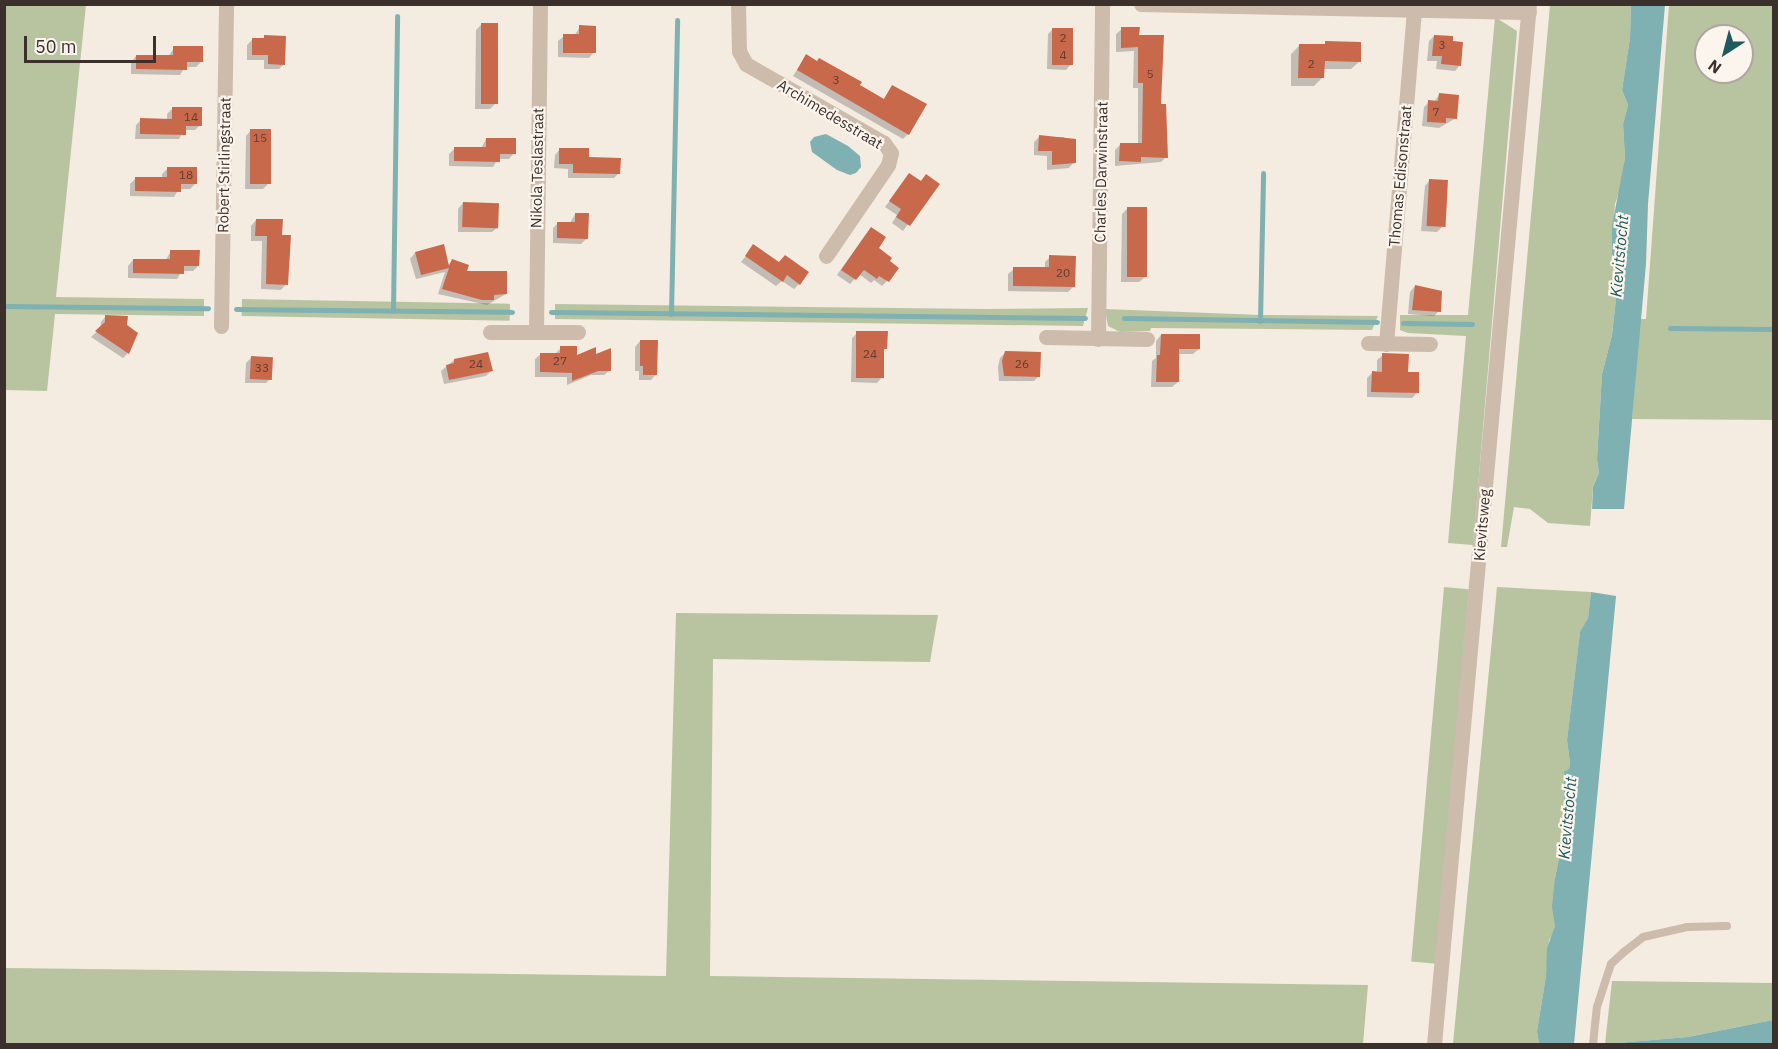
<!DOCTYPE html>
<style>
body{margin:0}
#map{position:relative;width:1778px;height:1049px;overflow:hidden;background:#f4ebe1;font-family:"IBM Plex Sans",sans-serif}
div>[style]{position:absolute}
.green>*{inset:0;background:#b8c4a0;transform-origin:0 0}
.water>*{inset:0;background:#7fb0b2}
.shadow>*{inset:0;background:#0003}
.stream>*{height:5px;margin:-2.5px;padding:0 2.5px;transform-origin:2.5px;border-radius:2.5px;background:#7fb0b2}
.building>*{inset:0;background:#c8694b;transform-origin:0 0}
.service>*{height:8px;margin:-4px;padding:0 4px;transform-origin:4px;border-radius:4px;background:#cdbbac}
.minor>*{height:15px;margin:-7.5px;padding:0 7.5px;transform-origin:7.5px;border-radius:7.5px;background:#cdbbac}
.tertiary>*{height:15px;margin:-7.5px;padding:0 7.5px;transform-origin:7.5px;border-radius:7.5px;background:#cdbbac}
span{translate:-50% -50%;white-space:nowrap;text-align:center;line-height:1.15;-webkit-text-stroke:4.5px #fbf5ee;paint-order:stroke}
.number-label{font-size:12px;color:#5e3e33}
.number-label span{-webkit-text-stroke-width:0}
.street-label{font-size:15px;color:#3b302b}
.water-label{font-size:16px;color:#1f5a5e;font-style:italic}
.frame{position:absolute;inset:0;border:6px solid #3b302b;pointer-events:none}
.north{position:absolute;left:1694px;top:24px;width:60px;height:60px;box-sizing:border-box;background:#fbf5ee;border:2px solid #aea6a0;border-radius:50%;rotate:216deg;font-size:16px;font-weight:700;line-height:24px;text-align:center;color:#3b302b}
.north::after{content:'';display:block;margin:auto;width:21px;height:27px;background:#1f5a5e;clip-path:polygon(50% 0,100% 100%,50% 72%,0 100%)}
.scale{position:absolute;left:24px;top:36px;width:132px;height:27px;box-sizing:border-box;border:3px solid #3b302b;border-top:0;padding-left:8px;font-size:18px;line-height:21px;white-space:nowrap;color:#3b302b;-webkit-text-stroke:4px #fbf5ee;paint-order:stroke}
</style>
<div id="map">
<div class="green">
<div style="clip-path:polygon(5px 4px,86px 5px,56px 297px,204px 299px,204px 316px,55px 314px,47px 391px,5px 390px)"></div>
<div style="clip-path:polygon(1550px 5px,1631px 5px,1630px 38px,1622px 90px,1628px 105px,1623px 124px,1625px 158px,1622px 183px,1615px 204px,1612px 254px,1619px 270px,1612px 335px,1602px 374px,1597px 459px,1599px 473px,1593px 487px,1590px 526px,1548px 523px,1530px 509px,1514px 507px,1507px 547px,1501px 547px)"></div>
<div style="clip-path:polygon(evenodd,1669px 5px,1773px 5px,1773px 420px,1632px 419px,1640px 319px,1646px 319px,1669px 5px,1706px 36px,1742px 36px,1742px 72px,1706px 72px,1706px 36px)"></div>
<div style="clip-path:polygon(1495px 17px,1517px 31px,1473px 545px,1448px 543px,1466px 336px,1408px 333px,1400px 330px,1400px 315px,1468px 315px)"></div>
<div style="left:242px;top:299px;width:268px;height:17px;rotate:1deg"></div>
<div style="clip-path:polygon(555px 304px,985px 309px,1088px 308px,1083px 326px,555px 319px)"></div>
<div style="clip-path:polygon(1105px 309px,1261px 315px,1378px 316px,1372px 330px,1151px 328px,1150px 331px,1120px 332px,1108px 326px)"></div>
<div style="left:1444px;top:587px;width:25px;height:376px;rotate:5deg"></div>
<div style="clip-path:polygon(1497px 587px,1591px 592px,1588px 618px,1580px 633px,1567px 740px,1570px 763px,1569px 770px,1564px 773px,1564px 833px,1555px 878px,1555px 926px,1554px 933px,1549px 940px,1546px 976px,1537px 1031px,1539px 1044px,1453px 1044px)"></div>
<div style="clip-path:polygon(676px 613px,938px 615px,930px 662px,713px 659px,710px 976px,1368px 985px,1363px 1044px,5px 1044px,5px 968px,666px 976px)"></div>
<div style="clip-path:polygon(1612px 981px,1773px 983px,1773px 1020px,1688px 1037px,1605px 1044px)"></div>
</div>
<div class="water">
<div style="clip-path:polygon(1631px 5px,1665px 5px,1648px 204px,1646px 264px,1624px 509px,1592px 509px,1593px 487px,1599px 473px,1597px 459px,1602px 374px,1612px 335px,1619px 270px,1612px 254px,1612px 226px,1625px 158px,1623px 124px,1628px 105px,1622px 90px,1630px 38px)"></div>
<div style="clip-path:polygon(826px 134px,848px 146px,860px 156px,861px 167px,856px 173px,850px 175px,837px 170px,812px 152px,810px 142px,814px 137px)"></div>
<div style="clip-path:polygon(1591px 592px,1616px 596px,1574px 1044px,1539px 1044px,1537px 1031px,1546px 976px,1547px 948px,1555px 926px,1552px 907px,1555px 878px,1564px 833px,1564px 772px,1569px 769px,1570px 763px,1567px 740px,1580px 632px,1588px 618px)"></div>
<div style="clip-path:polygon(1773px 1020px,1773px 1044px,1605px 1044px,1688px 1037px)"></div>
</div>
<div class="shadow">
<div style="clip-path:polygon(482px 24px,495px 104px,490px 109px,475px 109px,476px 30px)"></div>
<div style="clip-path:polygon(580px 27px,594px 52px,589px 58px,558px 57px,558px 41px,564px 36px,574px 36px)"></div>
<div style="clip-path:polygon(1053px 29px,1071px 64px,1066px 70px,1047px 69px,1048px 34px)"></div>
<div style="clip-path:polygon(1122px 29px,1138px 36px,1160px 106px,1166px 157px,1161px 162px,1115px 166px,1115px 150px,1120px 145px,1138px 144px,1138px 88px,1133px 88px,1134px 51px,1116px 52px,1116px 34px)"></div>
<div style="clip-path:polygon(1434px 36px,1451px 43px,1460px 65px,1455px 71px,1436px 69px,1437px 61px,1427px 61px,1429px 41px)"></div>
<div style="clip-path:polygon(265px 37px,284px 64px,279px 69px,264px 69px,264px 60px,247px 60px,247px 45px,252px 40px,262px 40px)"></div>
<div style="clip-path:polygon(1299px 46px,1360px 61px,1351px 69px,1323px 69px,1323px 77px,1314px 86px,1291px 86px,1291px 54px)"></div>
<div style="clip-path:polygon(174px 48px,201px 62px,196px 67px,185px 67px,180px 75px,131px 74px,131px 62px,136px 56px,168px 57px)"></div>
<div style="clip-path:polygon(806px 56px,883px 100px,893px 87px,908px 134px,903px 139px,793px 76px)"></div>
<div style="clip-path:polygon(1439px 95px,1456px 118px,1439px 128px,1422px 126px,1424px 107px,1429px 102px,1434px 102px)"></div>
<div style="clip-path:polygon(173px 108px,200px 125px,195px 130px,184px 130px,179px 139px,135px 139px,136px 125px,141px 120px,167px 120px,167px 114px)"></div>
<div style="clip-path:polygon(251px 130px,269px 183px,263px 189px,245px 189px,246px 136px)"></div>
<div style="clip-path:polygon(1039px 137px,1064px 137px,1074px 162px,1069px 168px,1047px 170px,1047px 156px,1034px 155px,1034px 142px)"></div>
<div style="clip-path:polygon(486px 139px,514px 153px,509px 159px,498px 159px,493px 167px,449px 166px,449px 154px,455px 148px,481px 149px)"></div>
<div style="clip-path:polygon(560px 149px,587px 159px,619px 173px,614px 178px,568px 178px,568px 169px,554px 168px,555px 155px)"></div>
<div style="clip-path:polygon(168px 168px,195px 184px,190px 189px,179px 189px,174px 197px,130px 196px,130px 184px,136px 178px,162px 179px,162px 174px)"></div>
<div style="clip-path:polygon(909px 175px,920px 182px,938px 184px,903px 231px,892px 223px,897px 215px,885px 207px)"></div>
<div style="clip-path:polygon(1430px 180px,1442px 227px,1437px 232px,1421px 231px,1425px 186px)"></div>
<div style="clip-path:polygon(463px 203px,498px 227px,492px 232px,458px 232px,458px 209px)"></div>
<div style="clip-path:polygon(1127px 209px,1145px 277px,1139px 282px,1121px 282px,1122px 214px)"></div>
<div style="clip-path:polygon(575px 214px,587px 238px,581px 244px,553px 243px,553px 228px,558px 223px,570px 223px)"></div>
<div style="clip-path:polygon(256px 220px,281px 236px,290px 237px,289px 266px,286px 269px,286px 284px,281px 290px,261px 289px,262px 241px,251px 241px,251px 226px)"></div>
<div style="clip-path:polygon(866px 234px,877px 249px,887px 281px,882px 286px,874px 280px,871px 283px,859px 274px,850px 284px,837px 275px)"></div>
<div style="clip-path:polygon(443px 246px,448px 265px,452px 261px,465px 272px,506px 294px,487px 305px,438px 294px,445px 272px,416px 279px,410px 259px,415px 253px)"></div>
<div style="clip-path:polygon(754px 246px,799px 284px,794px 289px,782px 281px,776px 286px,741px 262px)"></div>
<div style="clip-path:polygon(171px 251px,198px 266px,193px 271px,182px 271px,177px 279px,128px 278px,128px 266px,133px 260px,165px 261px)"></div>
<div style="clip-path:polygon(1050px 257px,1074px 286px,1068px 292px,1008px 291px,1008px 274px,1014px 269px,1045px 269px,1045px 262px)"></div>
<div style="clip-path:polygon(1415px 286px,1439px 311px,1434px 316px,1408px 314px,1410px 292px)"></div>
<div style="clip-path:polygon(106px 316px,128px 353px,123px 358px,91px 337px,100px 329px,101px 322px)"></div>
<div style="clip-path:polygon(857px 333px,886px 348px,882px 352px,882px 377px,877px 383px,851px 382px,852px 338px)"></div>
<div style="clip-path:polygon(1161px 335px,1199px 349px,1193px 354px,1178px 354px,1178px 382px,1172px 387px,1151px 387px,1152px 361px,1156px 358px,1156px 341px)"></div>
<div style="clip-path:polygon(640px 341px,656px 374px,651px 380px,639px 380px,639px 371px,635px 371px,635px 347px)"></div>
<div style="clip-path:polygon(561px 348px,575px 358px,594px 356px,610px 370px,604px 375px,591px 375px,567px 385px,567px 377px,535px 377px,535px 359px,541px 354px,555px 354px)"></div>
<div style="clip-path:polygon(1005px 353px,1039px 376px,1034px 381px,999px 381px,998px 367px,1000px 358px)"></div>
<div style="clip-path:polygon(1383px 355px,1407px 374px,1417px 393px,1412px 398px,1367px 397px,1367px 378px,1372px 373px,1377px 373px,1377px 360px)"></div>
<div style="clip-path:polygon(251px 358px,271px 378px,266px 383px,245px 383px,246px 363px)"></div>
<div style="clip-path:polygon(454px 360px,491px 371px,486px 376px,444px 384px,441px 371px)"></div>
</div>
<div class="stream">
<div style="left:4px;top:306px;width:204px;rotate:0.6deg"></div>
<div style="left:236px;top:309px;width:276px;rotate:0.6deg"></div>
<div style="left:393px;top:311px;width:295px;rotate:-89.2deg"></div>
<div style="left:551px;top:312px;width:534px;rotate:0.64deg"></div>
<div style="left:671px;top:314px;width:294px;rotate:-88.8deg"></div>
<div style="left:1124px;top:318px;width:253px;rotate:0.9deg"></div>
<div style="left:1260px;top:321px;width:148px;rotate:-88.8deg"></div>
<div style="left:1403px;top:323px;width:69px;rotate:0.8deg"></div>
<div style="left:1670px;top:328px;width:104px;rotate:0.6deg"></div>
</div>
<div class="building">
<div style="left:481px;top:23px;width:17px;height:81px"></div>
<div style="clip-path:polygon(579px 25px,596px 26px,596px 53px,563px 53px,563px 34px,579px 34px)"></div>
<div style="clip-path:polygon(1121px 27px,1140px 27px,1139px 35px,1164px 35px,1161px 104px,1166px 104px,1168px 158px,1141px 157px,1141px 162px,1119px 161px,1120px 143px,1142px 143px,1143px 83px,1138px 83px,1138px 47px,1121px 48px)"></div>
<div style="left:1052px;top:28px;width:21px;height:37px"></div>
<div style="clip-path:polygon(264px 35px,286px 36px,285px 65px,268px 64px,268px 55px,252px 55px,252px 38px,264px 38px)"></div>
<div style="clip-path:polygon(1434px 35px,1453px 36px,1453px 41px,1463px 42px,1461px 66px,1441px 64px,1442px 56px,1432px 56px)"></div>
<div style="clip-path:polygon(1325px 41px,1361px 42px,1361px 62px,1325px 61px,1324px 78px,1298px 78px,1299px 44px,1325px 44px)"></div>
<div style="clip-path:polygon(173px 46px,203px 46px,203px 62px,187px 62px,187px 70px,136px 69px,136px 55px,173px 55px)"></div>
<div style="clip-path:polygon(806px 54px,817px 61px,819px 58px,862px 82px,860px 85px,884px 99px,892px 85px,927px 104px,909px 135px,797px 70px)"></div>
<div style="clip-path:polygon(1439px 93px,1459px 95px,1457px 119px,1446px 118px,1446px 123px,1427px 122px,1428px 100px,1438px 101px)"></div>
<div style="clip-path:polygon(172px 107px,202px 107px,202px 126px,186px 126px,186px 135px,140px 134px,140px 118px,172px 119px)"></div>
<div style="left:250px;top:129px;width:21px;height:55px"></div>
<div style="clip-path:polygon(1039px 135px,1076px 139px,1076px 163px,1052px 165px,1052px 151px,1038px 151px)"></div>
<div style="clip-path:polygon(486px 138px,516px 138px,516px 154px,500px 154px,500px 162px,454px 161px,454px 147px,486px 147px)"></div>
<div style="clip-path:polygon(559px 148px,589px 148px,589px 157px,621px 158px,620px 174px,573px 173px,573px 164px,559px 164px)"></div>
<div style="clip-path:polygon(167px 167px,197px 167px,197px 184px,181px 184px,181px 192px,135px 191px,135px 177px,167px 177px)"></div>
<div style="clip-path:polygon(909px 173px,921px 181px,926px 174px,940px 184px,910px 226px,896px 217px,901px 209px,889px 201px)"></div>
<div style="left:1429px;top:179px;width:19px;height:47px;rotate:3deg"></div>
<div style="left:463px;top:202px;width:36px;height:25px;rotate:2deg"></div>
<div style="left:1127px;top:207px;width:20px;height:70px"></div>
<div style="clip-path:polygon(575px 213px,589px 213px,588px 239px,557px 238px,557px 222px,575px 222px)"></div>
<div style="clip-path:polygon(256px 219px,283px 219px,282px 235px,291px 235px,288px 285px,266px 284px,267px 236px,255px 236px)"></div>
<div style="clip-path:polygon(871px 227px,886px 237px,879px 248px,892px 258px,890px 261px,899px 268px,889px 282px,879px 276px,877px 279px,864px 270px,856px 280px,841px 270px)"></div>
<div style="clip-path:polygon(444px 244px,449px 266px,452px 259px,469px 265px,467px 271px,507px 271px,507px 294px,494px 295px,494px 300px,482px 300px,442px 289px,449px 268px,421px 275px,415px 252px)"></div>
<div style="clip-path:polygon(753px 244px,779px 262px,785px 255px,809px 272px,800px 285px,787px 275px,783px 282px,745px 256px)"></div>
<div style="clip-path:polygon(170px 250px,200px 250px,199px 266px,184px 266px,184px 274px,133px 273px,133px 259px,170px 259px)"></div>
<div style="clip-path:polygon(1049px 255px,1076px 256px,1075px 287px,1013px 286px,1013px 267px,1049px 267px)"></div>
<div style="clip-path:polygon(1415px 285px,1442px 291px,1441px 312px,1412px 310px)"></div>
<div style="clip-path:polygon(105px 315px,128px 316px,127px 325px,138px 333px,129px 354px,95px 331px,105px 322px)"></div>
<div style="clip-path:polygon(856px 331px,888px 331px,887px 349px,884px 349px,884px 378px,856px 378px)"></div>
<div style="clip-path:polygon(1161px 334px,1200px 334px,1200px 349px,1179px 349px,1179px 382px,1156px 382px,1157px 355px,1160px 355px)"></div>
<div style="clip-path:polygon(640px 340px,658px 340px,657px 375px,643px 375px,643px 366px,640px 366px)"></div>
<div style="clip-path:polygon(560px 346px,577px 346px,577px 355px,596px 347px,596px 354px,611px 348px,611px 371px,598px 371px,572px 381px,572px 373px,540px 372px,540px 353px,560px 353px)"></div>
<div style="clip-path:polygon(1005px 351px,1041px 352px,1040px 377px,1004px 376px,1002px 361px)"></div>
<div style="clip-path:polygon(488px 352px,493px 371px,449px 380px,446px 365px,454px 363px,454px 359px)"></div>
<div style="clip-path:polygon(1382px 353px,1409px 354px,1408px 372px,1419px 372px,1419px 393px,1371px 392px,1372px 371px,1382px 372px)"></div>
<div style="left:251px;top:356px;width:22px;height:23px;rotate:3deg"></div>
</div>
<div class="service">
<div style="left:1593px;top:1044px;width:37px;rotate:-84deg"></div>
<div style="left:1597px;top:1007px;width:45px;rotate:-72deg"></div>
<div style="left:1611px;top:964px;width:18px;rotate:-43deg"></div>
<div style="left:1624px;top:952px;width:24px;rotate:-38deg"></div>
<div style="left:1643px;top:937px;width:45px;rotate:-12.8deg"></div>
<div style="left:1687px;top:927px;width:40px;rotate:-1.4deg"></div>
</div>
<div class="minor">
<div style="left:738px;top:4px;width:47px;rotate:88.8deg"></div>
<div style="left:739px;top:51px;width:15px;rotate:62deg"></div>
<div style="left:746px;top:64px;width:159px;rotate:29.8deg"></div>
<div style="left:884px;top:143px;width:12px;rotate:55deg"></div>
<div style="left:891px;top:153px;width:12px;rotate:104deg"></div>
<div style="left:888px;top:165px;width:110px;rotate:124.3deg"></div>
<div style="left:1141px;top:4px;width:388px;rotate:1.2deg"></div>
<div style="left:221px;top:326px;width:322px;rotate:-89.1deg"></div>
<div style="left:490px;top:332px;width:88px"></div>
<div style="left:536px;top:332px;width:328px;rotate:-89.3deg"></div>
<div style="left:1046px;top:337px;width:101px;rotate:1.1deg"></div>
<div style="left:1098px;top:339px;width:335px;rotate:-89.3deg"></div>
<div style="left:1368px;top:343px;width:62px;rotate:0.9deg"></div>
<div style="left:1386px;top:344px;width:336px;rotate:-85.2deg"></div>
</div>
<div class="tertiary">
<div style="left:1434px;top:1044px;width:1044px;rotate:-84.78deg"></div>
</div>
<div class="number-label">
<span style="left:1063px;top:38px">2</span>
<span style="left:1442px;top:45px">3</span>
<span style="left:1063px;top:55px">4</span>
<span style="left:1311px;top:64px">2</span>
<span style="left:1150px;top:74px">5</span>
<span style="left:836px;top:80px">3</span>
<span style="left:1436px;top:112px">7</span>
<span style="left:191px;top:117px">14</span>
<span style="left:260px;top:138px">15</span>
<span style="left:186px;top:175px">18</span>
<span style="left:1063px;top:273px">20</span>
<span style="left:870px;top:354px">24</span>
<span style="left:560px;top:361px">27</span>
<span style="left:476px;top:364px">24</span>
<span style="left:1022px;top:364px">26</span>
<span style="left:262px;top:368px">33</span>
</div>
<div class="street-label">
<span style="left:830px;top:114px;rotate:31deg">Archimedesstraat</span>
<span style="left:224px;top:165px;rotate:-89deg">Robert Stirlingstraat</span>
<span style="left:537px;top:168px;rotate:-89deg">Nikola Teslastraat</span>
<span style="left:1101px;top:172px;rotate:-89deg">Charles Darwinstraat</span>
<span style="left:1400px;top:176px;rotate:-85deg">Thomas Edisonstraat</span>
<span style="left:1482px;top:525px;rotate:-85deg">Kievitsweg</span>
</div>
<div class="water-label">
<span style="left:1619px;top:256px;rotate:-85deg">Kievitstocht</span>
<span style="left:1567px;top:818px;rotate:-85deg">Kievitstocht</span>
</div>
<div class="frame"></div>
<div class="north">N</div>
<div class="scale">50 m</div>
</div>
